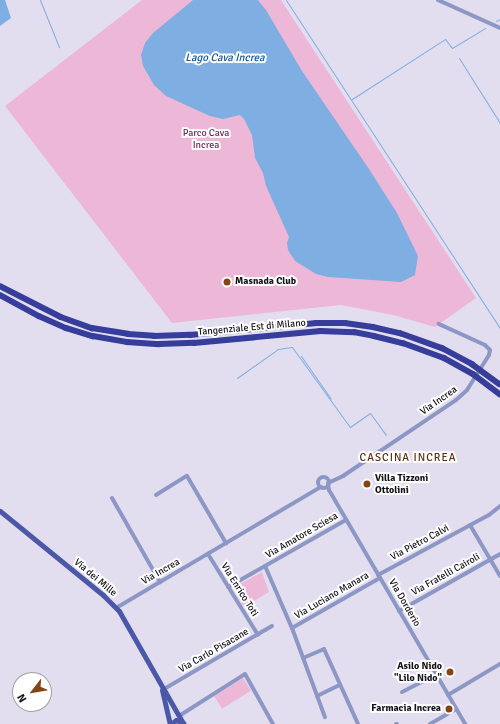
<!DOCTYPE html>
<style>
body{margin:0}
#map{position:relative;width:500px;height:724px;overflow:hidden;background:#e2deef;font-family:Signika,sans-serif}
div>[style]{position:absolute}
.green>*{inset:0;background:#edb8d7;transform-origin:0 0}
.water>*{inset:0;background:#7faee2}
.stream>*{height:1px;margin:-0.5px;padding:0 0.5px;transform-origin:0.5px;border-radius:0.5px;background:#7faee2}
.minor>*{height:4px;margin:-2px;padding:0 2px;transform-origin:2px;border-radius:2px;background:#8d97c5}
.minor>.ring{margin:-2px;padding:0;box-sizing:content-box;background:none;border:4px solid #8d97c5;border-radius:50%}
.major>*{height:5px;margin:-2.5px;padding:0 2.5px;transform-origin:2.5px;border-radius:2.5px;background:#4b57a7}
.highway>*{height:5.5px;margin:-2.75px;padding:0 2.75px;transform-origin:2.75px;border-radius:2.75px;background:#363d9b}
.dots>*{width:11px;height:11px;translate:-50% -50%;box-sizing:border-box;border:2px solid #fff;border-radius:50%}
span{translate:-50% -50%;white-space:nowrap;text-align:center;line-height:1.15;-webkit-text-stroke:4px #fff;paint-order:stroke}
.park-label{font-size:10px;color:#712759}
.poi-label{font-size:10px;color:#151319;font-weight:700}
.left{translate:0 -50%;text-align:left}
.right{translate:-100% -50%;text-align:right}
.street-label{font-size:10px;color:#151319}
.water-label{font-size:11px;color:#145796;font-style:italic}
.neighbourhood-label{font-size:11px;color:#5c2d0e;letter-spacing:1px}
.north{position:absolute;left:12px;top:672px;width:40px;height:40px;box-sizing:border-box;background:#fff;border:1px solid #a1a1a3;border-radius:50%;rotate:239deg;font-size:11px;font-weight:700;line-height:16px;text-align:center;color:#151319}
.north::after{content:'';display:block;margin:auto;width:14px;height:18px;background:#874415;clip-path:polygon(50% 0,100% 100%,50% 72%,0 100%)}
</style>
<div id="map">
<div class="green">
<div style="clip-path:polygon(142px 0,281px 0,476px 298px,435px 327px,393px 315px,341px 305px,172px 323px,5px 106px)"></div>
<div style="clip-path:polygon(262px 572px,269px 592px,244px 607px,233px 588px)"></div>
<div style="left:243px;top:678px;width:15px;height:34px;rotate:58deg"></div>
</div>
<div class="water">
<div style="clip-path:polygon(0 0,5px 0,11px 18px,0 26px)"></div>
<div style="clip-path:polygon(193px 0,258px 0,266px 10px,302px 71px,369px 169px,397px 213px,418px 256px,415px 275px,401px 282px,328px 277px,316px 274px,295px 261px,288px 250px,287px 243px,289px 237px,266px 186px,263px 173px,255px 158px,252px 135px,244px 119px,240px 115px,223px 119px,210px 116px,166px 96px,154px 85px,143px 66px,141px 55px,145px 43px,153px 33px)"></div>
</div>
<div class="stream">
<div style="left:40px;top:0;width:51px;rotate:68deg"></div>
<div style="left:286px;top:0;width:392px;rotate:56.9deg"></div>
<div style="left:496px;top:21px;width:4px;rotate:-27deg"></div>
<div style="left:459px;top:58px;width:77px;rotate:57.8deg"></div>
<div style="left:352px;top:99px;width:111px;rotate:-32.8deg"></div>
<div style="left:445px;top:39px;width:11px;rotate:52deg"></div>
<div style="left:452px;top:48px;width:39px;rotate:-31deg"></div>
<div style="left:301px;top:356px;width:52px;rotate:55.1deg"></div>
<div style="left:237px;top:378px;width:50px;rotate:-35.3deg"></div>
<div style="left:278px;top:349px;width:14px;rotate:-8deg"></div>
<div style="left:292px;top:347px;width:99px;rotate:54.1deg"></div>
<div style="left:350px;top:427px;width:24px;rotate:-35deg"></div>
<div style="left:370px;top:413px;width:27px;rotate:54deg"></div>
</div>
<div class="minor">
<div style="left:438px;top:0;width:68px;rotate:24.3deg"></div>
<div class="ring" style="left:317.5px;top:476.5px;width:7px;height:7px"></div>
<div style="left:328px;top:483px;width:17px;rotate:-25deg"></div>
<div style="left:343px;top:476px;width:136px;rotate:-33.9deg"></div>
<div style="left:456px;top:400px;width:15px;rotate:-42deg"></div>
<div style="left:467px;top:390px;width:41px;rotate:-57.8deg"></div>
<div style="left:489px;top:355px;width:5px;rotate:-79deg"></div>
<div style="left:490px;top:350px;width:7px;rotate:-135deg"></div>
<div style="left:485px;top:345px;width:51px;rotate:-155.5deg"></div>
<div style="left:328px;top:484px;width:6px;rotate:81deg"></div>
<div style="left:329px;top:490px;width:271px;rotate:59.8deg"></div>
<div style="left:156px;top:495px;width:36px;rotate:-32deg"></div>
<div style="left:187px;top:476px;width:78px;rotate:59.8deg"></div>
<div style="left:112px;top:498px;width:97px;rotate:60.3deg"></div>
<div style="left:470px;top:525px;width:59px;rotate:59.5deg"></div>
<div style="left:208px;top:554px;width:95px;rotate:58.3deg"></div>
<div style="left:265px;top:566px;width:68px;rotate:66.5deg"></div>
<div style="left:292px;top:628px;width:95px;rotate:69.7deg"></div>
<div style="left:378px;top:575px;width:126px;rotate:-28.4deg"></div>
<div style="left:489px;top:515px;width:14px;rotate:-39deg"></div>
<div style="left:228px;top:587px;width:136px;rotate:-29.6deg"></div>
<div style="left:116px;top:608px;width:238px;rotate:-30.6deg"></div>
<div style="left:399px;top:611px;width:116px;rotate:-29.4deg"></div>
<div style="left:292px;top:628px;width:101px;rotate:-29.6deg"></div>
<div style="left:303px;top:658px;width:23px;rotate:-23deg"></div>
<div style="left:324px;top:649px;width:82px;rotate:65.6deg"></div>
<div style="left:164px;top:689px;width:125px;rotate:-30.3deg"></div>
<div style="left:402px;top:692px;width:38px;rotate:-27deg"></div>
<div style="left:448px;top:695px;width:61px;rotate:-30.8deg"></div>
<div style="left:317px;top:696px;width:25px;rotate:-26deg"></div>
<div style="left:179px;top:716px;width:78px;rotate:-32.5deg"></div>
<div style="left:245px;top:674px;width:57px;rotate:60.8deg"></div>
<div style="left:396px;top:724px;width:1px"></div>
<div style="left:430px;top:724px;width:30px;rotate:-30deg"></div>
</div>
<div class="major">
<div style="left:0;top:511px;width:133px;rotate:39.2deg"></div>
<div style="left:103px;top:595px;width:23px;rotate:45deg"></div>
<div style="left:119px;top:611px;width:129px;rotate:60.3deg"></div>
<div style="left:162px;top:690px;width:35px;rotate:77deg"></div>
<div style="left:171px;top:724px;width:6px;rotate:-39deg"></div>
<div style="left:176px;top:720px;width:8px;rotate:23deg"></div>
</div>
<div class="highway">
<div style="left:0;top:286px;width:68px;rotate:26.9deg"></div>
<div style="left:61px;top:317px;width:33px;rotate:20deg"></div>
<div style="left:92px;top:328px;width:36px;rotate:9deg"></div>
<div style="left:128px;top:334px;width:26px;rotate:4deg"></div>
<div style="left:154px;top:336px;width:36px;rotate:-2deg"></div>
<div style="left:190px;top:335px;width:127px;rotate:-5.4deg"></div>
<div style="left:316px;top:323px;width:29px"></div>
<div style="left:345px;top:323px;width:28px;rotate:8deg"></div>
<div style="left:373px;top:327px;width:28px;rotate:13deg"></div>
<div style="left:400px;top:333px;width:45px;rotate:19.7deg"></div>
<div style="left:442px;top:348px;width:34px;rotate:28deg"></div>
<div style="left:472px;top:364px;width:34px;rotate:36deg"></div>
<div style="left:0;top:295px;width:44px;rotate:28.3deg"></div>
<div style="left:39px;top:316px;width:30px;rotate:24deg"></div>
<div style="left:66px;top:328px;width:28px;rotate:17deg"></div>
<div style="left:93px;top:336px;width:35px;rotate:10deg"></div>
<div style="left:127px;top:342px;width:32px;rotate:4deg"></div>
<div style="left:159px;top:344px;width:35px;rotate:-2deg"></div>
<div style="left:194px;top:343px;width:127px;rotate:-5.4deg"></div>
<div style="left:320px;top:331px;width:34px;rotate:2deg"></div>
<div style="left:354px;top:332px;width:20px;rotate:11deg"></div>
<div style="left:374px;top:336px;width:30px;rotate:14deg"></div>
<div style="left:403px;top:343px;width:44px;rotate:20.1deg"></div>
<div style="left:444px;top:358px;width:33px;rotate:29deg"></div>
<div style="left:473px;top:374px;width:34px;rotate:37deg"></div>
</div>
<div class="dots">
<div style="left:227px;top:282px;background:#874415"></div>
<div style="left:367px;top:484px;background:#874415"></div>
<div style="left:450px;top:672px;background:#874415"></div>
<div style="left:449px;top:709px;background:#874415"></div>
</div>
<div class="park-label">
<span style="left:206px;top:139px">Parco Cava<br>Increa</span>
</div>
<div class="poi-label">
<span class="left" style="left:235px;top:282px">Masnada Club</span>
<span class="left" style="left:375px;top:484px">Villa Tizzoni<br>Ottolini</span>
<span class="right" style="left:442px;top:672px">Asilo Nido<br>"Lilo Nido"</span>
<span class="right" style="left:441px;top:709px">Farmacia Increa</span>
</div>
<div class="street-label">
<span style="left:252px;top:328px;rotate:-5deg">Tangenziale Est di Milano</span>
<span style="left:439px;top:401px;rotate:-35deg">Via Increa</span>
<span style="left:302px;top:536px;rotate:-30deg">Via Amatore Sciesa</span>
<span style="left:420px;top:543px;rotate:-28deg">Via Pietro Calvi</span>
<span style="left:161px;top:572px;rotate:-30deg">Via Increa</span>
<span style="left:446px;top:575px;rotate:-29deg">Via Fratelli Cairoli</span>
<span style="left:95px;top:578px;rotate:40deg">Via dei Mille</span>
<span style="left:239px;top:590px;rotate:58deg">Via Enrico Toti</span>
<span style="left:332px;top:596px;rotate:-30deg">Via Luciano Manara</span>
<span style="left:404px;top:603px;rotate:60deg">Via Dorderio</span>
<span style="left:214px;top:651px;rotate:-30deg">Via Carlo Pisacane</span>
</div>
<div class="water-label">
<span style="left:225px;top:58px">Lago Cava Increa</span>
</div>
<div class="neighbourhood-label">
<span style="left:408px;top:458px">CASCINA INCREA</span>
</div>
<div class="north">N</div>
</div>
